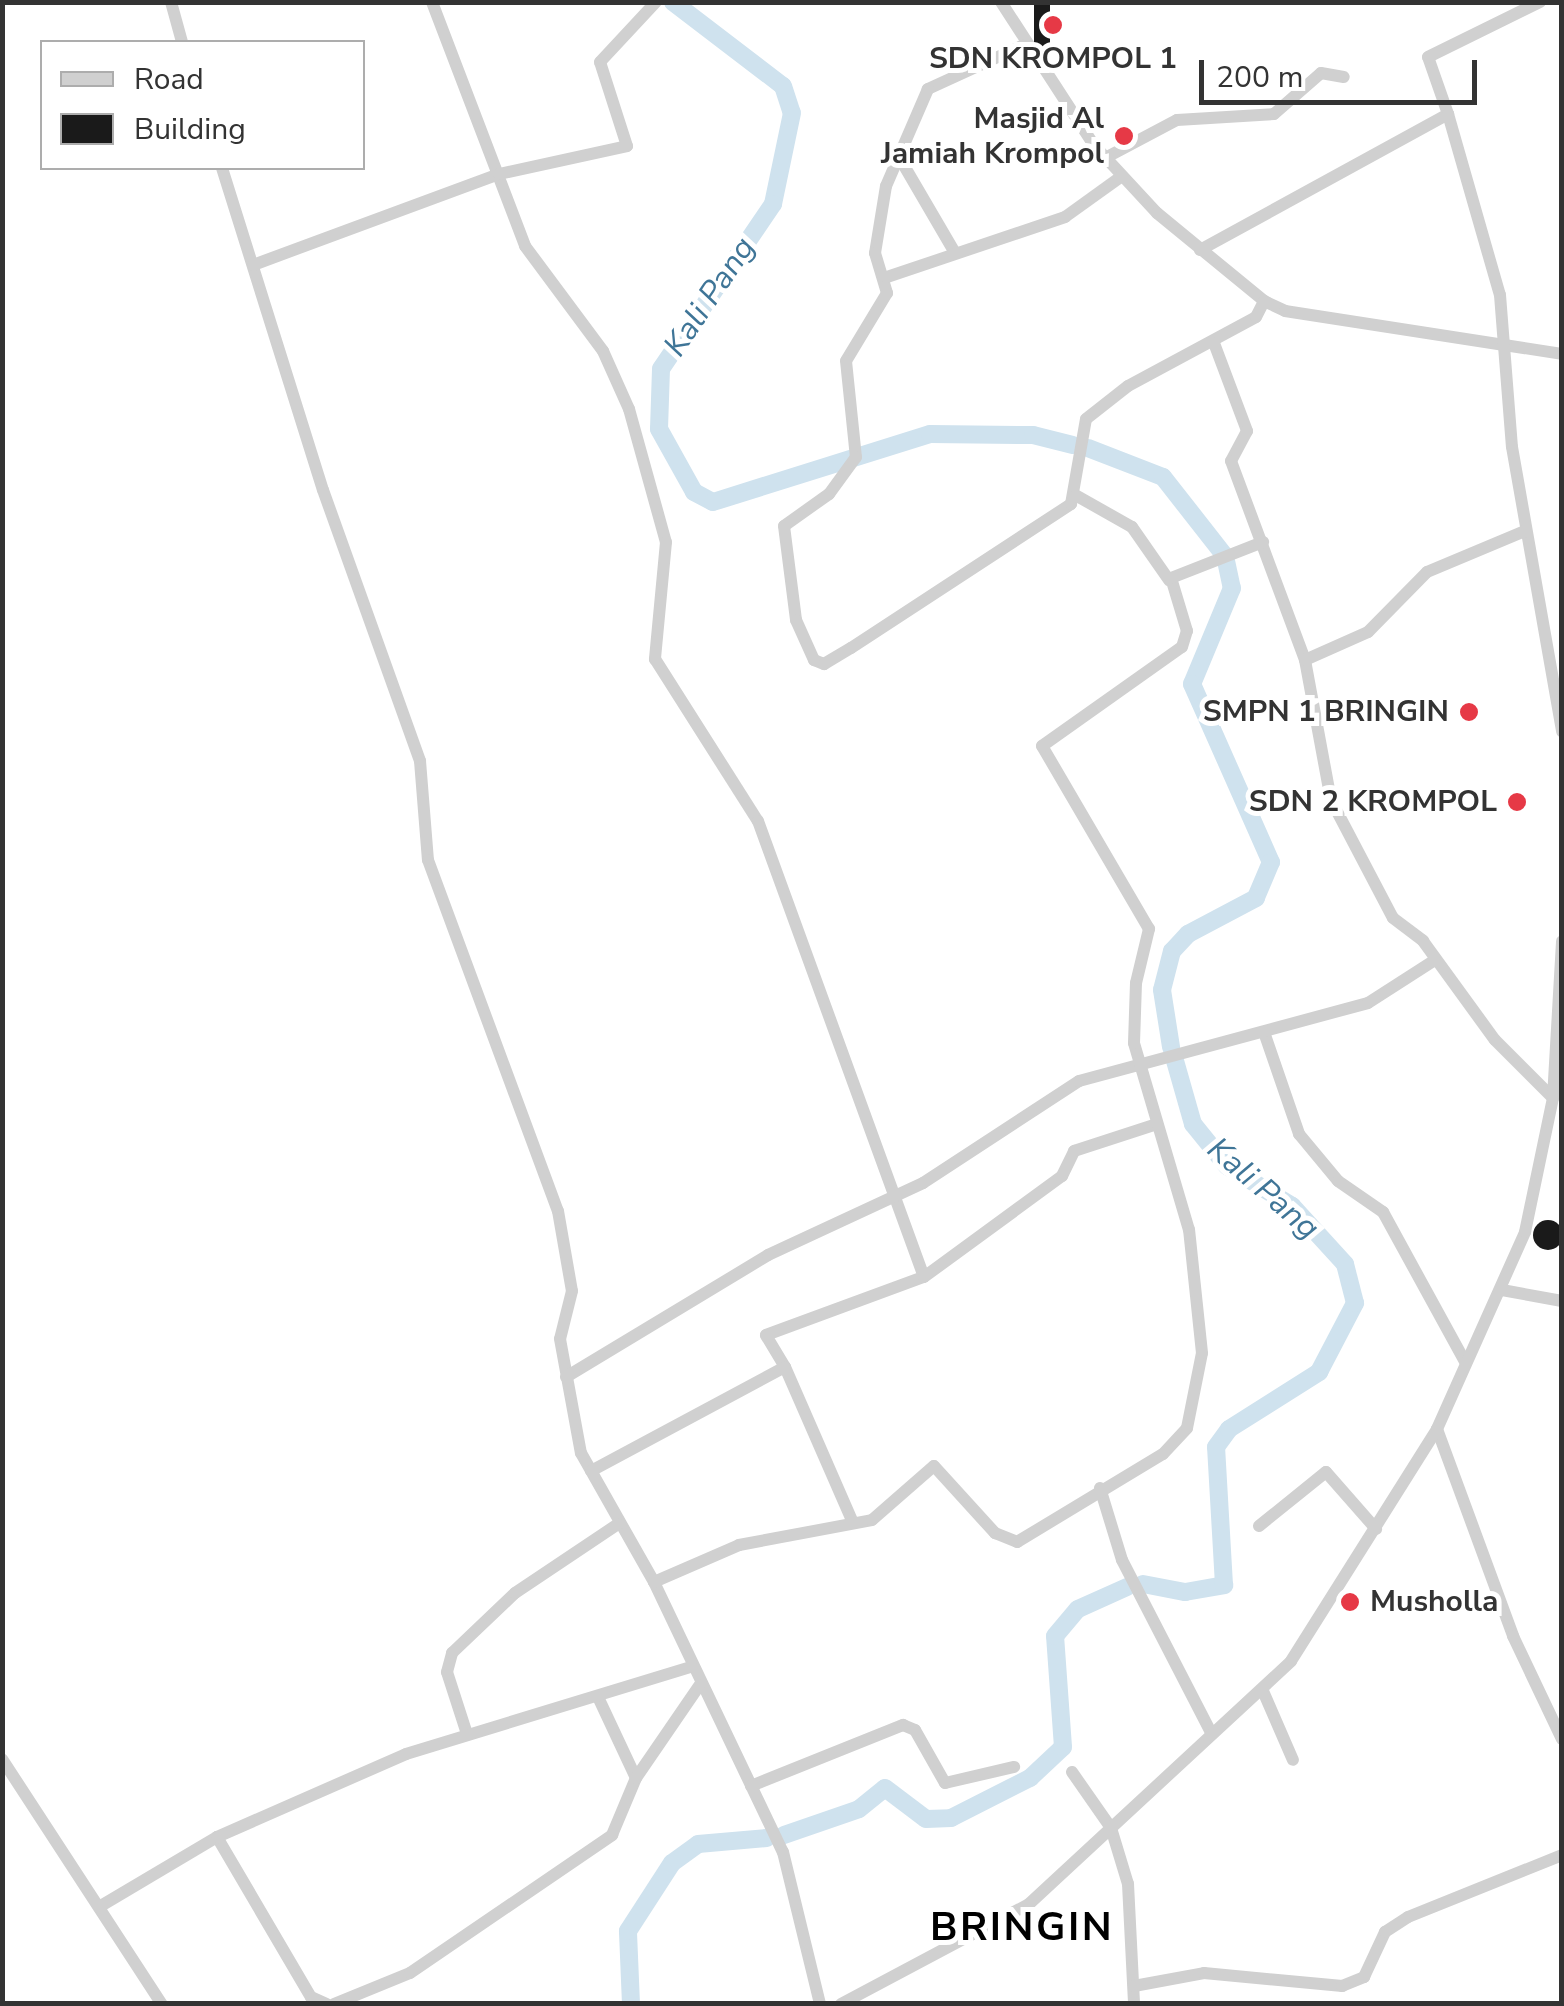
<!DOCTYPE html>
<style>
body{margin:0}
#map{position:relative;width:1564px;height:2006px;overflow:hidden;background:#fff;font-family:"Nunito Sans",sans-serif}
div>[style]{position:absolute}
.river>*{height:18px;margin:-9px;padding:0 9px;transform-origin:9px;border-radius:9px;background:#cfe2ee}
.building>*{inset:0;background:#1a1a1a;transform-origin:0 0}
.round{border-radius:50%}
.minor>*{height:12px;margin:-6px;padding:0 6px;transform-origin:6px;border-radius:6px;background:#d0d0d0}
.dots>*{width:28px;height:28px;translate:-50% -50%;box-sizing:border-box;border:5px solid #fff;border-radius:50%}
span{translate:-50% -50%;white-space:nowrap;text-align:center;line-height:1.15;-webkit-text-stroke:10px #fff;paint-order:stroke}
.poi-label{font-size:30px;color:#333;font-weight:700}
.right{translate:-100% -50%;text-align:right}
.left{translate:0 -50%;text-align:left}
.water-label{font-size:32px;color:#3f7597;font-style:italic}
.district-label{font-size:40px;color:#000;font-weight:700;letter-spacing:2.5px}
.frame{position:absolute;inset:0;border:5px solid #333;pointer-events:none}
.legend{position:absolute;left:40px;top:40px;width:325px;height:130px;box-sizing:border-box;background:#fff;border:2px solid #adadad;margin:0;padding:12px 18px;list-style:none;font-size:30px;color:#333}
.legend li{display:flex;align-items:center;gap:20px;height:50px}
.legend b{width:50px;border:2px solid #adadad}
.scale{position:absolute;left:1199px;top:60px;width:278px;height:45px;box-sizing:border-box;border:5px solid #333;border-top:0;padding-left:12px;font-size:30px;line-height:35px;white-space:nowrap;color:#333;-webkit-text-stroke:8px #fff;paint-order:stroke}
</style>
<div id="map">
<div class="river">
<div style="left:673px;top:2px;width:138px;rotate:37.4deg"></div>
<div style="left:783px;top:86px;width:28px;rotate:72deg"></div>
<div style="left:792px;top:113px;width:93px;rotate:101.8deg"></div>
<div style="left:773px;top:204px;width:199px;rotate:124.2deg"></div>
<div style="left:661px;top:369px;width:60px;rotate:91.9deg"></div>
<div style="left:659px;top:429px;width:72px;rotate:60.9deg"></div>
<div style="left:694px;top:492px;width:21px;rotate:28deg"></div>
<div style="left:713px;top:502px;width:227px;rotate:-17.4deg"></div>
<div style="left:930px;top:434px;width:103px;rotate:0.6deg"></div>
<div style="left:1033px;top:435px;width:41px;rotate:14deg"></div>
<div style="left:1088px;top:448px;width:80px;rotate:21.1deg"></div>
<div style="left:1163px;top:477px;width:100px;rotate:51.9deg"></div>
<div style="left:1225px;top:556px;width:33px;rotate:78deg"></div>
<div style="left:1232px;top:588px;width:104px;rotate:112.6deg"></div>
<div style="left:1192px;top:684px;width:195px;rotate:66.1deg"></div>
<div style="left:1271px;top:862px;width:39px;rotate:113deg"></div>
<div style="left:1256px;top:898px;width:77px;rotate:152.1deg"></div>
<div style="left:1188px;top:934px;width:23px;rotate:133deg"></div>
<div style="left:1172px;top:951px;width:40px;rotate:104.4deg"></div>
<div style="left:1162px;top:990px;width:58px;rotate:81deg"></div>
<div style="left:1143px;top:1584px;width:43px;rotate:10.8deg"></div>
<div style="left:1185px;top:1592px;width:40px;rotate:-10deg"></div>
<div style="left:1224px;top:1585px;width:138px;rotate:-93.3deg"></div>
<div style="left:1216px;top:1447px;width:22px;rotate:-54deg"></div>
<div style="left:1229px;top:1429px;width:107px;rotate:-32.3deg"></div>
<div style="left:1319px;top:1372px;width:78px;rotate:-62.4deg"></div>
<div style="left:1355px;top:1303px;width:40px;rotate:-104.4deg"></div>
<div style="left:1345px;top:1264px;width:79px;rotate:-132.4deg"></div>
<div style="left:1292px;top:1206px;width:76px;rotate:-148.4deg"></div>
<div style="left:1227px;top:1166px;width:54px;rotate:-129deg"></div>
<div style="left:1193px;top:1124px;width:66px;rotate:-105.9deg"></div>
<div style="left:784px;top:1835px;width:79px;rotate:-19.1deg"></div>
<div style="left:859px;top:1809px;width:33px;rotate:-39deg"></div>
<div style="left:885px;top:1788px;width:51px;rotate:37.1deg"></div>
<div style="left:926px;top:1819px;width:25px;rotate:-2deg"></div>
<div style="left:951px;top:1818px;width:89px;rotate:-26.9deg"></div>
<div style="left:1030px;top:1778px;width:45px;rotate:-43.2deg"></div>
<div style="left:1063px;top:1747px;width:111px;rotate:-94.1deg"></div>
<div style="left:1055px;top:1636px;width:35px;rotate:-50deg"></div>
<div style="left:1078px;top:1609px;width:54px;rotate:-24.2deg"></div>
<div style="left:631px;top:2004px;width:73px;rotate:-92.4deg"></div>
<div style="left:628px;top:1931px;width:81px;rotate:-57.1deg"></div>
<div style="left:672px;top:1863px;width:32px;rotate:-36deg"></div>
<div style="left:698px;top:1844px;width:69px;rotate:-5deg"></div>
</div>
<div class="building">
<div style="left:1034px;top:2px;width:16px;height:56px"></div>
<div class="round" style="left:1533px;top:1220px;width:30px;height:30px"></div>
</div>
<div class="minor">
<div style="left:171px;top:2px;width:41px;rotate:74.6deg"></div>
<div style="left:432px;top:2px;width:261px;rotate:69.1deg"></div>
<div style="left:525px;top:246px;width:131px;rotate:53.4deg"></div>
<div style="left:603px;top:351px;width:64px;rotate:65.9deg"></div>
<div style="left:629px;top:409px;width:138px;rotate:74.5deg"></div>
<div style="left:666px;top:542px;width:118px;rotate:95.4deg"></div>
<div style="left:655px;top:659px;width:192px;rotate:57.6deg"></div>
<div style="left:758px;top:821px;width:485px;rotate:70deg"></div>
<div style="left:1001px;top:2px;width:171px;rotate:57deg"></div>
<div style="left:1094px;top:145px;width:93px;rotate:47.2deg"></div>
<div style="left:1157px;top:213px;width:139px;rotate:39.4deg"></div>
<div style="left:1264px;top:301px;width:23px;rotate:25deg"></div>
<div style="left:1285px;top:311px;width:280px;rotate:8.8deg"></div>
<div style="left:1024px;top:45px;width:106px;rotate:155.4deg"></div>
<div style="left:928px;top:89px;width:106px;rotate:113.4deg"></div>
<div style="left:886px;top:186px;width:68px;rotate:99.3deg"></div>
<div style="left:875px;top:253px;width:42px;rotate:73.3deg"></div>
<div style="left:887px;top:293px;width:79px;rotate:121.1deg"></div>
<div style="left:846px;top:361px;width:97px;rotate:84.1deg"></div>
<div style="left:856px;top:457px;width:46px;rotate:126.1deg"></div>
<div style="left:829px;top:494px;width:55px;rotate:144.6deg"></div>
<div style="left:784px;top:526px;width:95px;rotate:82.7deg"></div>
<div style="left:796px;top:620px;width:44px;rotate:65.8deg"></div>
<div style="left:814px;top:660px;width:11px;rotate:22deg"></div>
<div style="left:824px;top:664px;width:31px;rotate:-31deg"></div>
<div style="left:851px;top:648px;width:263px;rotate:-33.2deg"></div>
<div style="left:1071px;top:504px;width:86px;rotate:-80deg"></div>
<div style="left:1086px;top:419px;width:53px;rotate:-38.2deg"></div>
<div style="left:1128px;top:386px;width:145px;rotate:-28.3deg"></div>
<div style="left:1256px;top:317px;width:18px;rotate:-63deg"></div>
<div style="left:1448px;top:114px;width:60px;rotate:-109.3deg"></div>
<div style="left:1428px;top:57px;width:125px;rotate:-26.2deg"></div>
<div style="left:899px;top:157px;width:109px;rotate:59.7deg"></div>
<div style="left:1107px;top:157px;width:79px;rotate:-27.9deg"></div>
<div style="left:1177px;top:120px;width:97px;rotate:-3.5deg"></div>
<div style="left:1274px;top:114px;width:62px;rotate:-41.1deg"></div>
<div style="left:1321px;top:73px;width:23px;rotate:10deg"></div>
<div style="left:222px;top:168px;width:337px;rotate:72.6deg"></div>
<div style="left:323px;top:490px;width:288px;rotate:70.3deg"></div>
<div style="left:420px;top:761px;width:99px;rotate:85.4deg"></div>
<div style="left:428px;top:860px;width:374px;rotate:69.7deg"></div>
<div style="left:558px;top:1211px;width:81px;rotate:80.1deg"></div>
<div style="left:572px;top:1291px;width:49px;rotate:104deg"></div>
<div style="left:560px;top:1339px;width:116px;rotate:79.6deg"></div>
<div style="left:581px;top:1453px;width:148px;rotate:60.5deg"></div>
<div style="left:654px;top:1582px;width:299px;rotate:64.5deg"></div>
<div style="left:783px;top:1852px;width:156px;rotate:76.3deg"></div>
<div style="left:1200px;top:250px;width:283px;rotate:-28.7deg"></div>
<div style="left:1448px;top:114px;width:188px;rotate:74deg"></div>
<div style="left:1500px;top:295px;width:152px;rotate:85.5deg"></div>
<div style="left:1512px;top:447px;width:289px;rotate:80deg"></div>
<div style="left:253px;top:265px;width:262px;rotate:-20.3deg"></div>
<div style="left:499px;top:174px;width:131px;rotate:-12.3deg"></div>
<div style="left:627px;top:146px;width:88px;rotate:-107.8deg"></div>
<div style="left:600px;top:62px;width:82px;rotate:-47deg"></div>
<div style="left:887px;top:277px;width:188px;rotate:-18.6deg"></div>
<div style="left:1065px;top:217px;width:70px;rotate:-35.7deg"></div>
<div style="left:1214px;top:343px;width:94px;rotate:69.4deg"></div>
<div style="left:1247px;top:431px;width:34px;rotate:118deg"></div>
<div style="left:1231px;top:461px;width:212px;rotate:69.6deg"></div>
<div style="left:1305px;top:660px;width:142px;rotate:79.5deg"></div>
<div style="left:1331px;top:800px;width:133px;rotate:62.3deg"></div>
<div style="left:1393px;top:918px;width:38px;rotate:37deg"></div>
<div style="left:1423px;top:941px;width:122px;rotate:54deg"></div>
<div style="left:1495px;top:1040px;width:82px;rotate:45deg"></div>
<div style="left:1077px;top:496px;width:63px;rotate:29.4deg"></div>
<div style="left:1132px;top:527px;width:65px;rotate:55.1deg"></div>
<div style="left:1305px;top:660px;width:69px;rotate:-24deg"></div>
<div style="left:1368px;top:632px;width:84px;rotate:-45.5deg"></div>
<div style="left:1427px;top:572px;width:106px;rotate:-22.7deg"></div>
<div style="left:1265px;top:1035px;width:105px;rotate:71deg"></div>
<div style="left:1299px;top:1134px;width:61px;rotate:50.3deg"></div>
<div style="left:1338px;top:1181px;width:55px;rotate:34.6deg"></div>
<div style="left:1383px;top:1212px;width:171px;rotate:61.3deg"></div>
<div style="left:1502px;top:1290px;width:61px;rotate:10.4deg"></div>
<div style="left:785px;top:1367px;width:37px;rotate:-121deg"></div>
<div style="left:766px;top:1335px;width:168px;rotate:-20.2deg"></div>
<div style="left:924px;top:1277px;width:171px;rotate:-36.2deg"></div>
<div style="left:1062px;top:1176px;width:28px;rotate:-64deg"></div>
<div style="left:1074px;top:1151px;width:84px;rotate:-18deg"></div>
<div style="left:566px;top:1377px;width:236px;rotate:-31.1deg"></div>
<div style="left:768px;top:1255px;width:171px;rotate:-24.9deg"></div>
<div style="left:923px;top:1183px;width:186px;rotate:-33.2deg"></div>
<div style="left:1079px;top:1081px;width:299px;rotate:-15.1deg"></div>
<div style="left:1368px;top:1003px;width:80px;rotate:-32.7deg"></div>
<div style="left:1437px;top:1429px;width:221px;rotate:69.8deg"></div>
<div style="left:1513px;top:1636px;width:114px;rotate:64.6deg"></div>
<div style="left:591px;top:1471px;width:220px;rotate:-28.2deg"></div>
<div style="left:785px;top:1367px;width:167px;rotate:66.4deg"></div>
<div style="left:1100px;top:1488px;width:75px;rotate:73deg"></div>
<div style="left:1122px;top:1560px;width:196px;rotate:62.7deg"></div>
<div style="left:1259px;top:1526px;width:86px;rotate:-38.9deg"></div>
<div style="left:1326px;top:1472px;width:76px;rotate:48.7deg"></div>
<div style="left:654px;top:1582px;width:93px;rotate:-23.5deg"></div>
<div style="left:739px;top:1545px;width:135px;rotate:-10.6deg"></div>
<div style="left:872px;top:1520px;width:82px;rotate:-41.1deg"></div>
<div style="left:934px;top:1466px;width:91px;rotate:47.7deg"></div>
<div style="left:995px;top:1533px;width:24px;rotate:22deg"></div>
<div style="left:1017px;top:1542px;width:170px;rotate:-31.1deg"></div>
<div style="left:1163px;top:1454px;width:35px;rotate:-47deg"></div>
<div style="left:1187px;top:1428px;width:76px;rotate:-78.7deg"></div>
<div style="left:1202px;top:1353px;width:124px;rotate:-96deg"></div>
<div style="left:1189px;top:1230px;width:195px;rotate:-106.4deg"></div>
<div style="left:1134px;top:1043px;width:60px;rotate:-88.1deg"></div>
<div style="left:1136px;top:983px;width:56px;rotate:-76.5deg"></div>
<div style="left:1149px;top:929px;width:212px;rotate:-120.3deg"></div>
<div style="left:1042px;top:746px;width:171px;rotate:-35.3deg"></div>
<div style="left:1182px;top:647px;width:17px;rotate:-73deg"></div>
<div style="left:1187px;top:631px;width:55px;rotate:-106.8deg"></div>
<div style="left:1171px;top:578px;width:99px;rotate:-21.4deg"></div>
<div style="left:1263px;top:1691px;width:75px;rotate:66.5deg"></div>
<div style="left:598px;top:1697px;width:89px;rotate:64.9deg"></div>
<div style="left:467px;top:1734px;width:65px;rotate:-107.9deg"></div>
<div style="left:447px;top:1672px;width:20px;rotate:-75deg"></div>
<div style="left:452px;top:1653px;width:87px;rotate:-43.6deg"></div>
<div style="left:515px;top:1593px;width:124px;rotate:-33.8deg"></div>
<div style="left:2px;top:1759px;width:293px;rotate:56.9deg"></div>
<div style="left:1072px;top:1772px;width:68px;rotate:55.1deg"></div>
<div style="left:1111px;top:1828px;width:59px;rotate:73.1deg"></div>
<div style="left:1128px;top:1884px;width:120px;rotate:87.1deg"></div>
<div style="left:751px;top:1786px;width:164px;rotate:-21.9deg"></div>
<div style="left:903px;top:1725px;width:13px;rotate:23deg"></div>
<div style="left:915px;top:1730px;width:61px;rotate:60.5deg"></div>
<div style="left:945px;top:1783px;width:71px;rotate:-13.1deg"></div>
<div style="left:217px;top:1837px;width:186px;rotate:59.6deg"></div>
<div style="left:311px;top:1997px;width:17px;rotate:24deg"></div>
<div style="left:99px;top:1907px;width:137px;rotate:-30.7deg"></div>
<div style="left:217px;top:1837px;width:206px;rotate:-23.7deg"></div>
<div style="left:406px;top:1754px;width:298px;rotate:-17deg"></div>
<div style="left:1134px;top:1986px;width:71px;rotate:-10.5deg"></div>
<div style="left:1204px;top:1973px;width:139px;rotate:5.4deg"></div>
<div style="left:1342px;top:1986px;width:24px;rotate:-22deg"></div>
<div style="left:1364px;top:1977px;width:50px;rotate:-65deg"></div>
<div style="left:1385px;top:1932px;width:27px;rotate:-33deg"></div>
<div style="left:1408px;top:1917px;width:166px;rotate:-21.9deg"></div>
<div style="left:334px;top:2004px;width:82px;rotate:-22.2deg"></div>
<div style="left:410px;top:1973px;width:245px;rotate:-34.3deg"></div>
<div style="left:612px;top:1835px;width:62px;rotate:-67.2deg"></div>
<div style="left:636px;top:1778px;width:112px;rotate:-55.6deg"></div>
<div style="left:841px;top:2004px;width:213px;rotate:-28deg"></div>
<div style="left:1029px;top:1904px;width:357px;rotate:-42.8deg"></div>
<div style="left:1291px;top:1661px;width:274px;rotate:-57.8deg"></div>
<div style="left:1437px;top:1429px;width:216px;rotate:-65.9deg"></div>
<div style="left:1525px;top:1232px;width:137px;rotate:-78.2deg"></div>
<div style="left:1553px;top:1098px;width:157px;rotate:-86.7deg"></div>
</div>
<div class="dots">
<div style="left:1053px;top:25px;background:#e63946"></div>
<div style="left:1124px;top:136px;background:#e63946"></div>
<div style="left:1469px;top:712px;background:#e63946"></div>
<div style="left:1517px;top:802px;background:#e63946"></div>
<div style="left:1350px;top:1602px;background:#e63946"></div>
</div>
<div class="poi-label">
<span style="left:1053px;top:59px">SDN KROMPOL 1</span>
<span class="right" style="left:1104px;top:136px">Masjid Al<br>Jamiah Krompol</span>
<span class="right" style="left:1449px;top:712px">SMPN 1 BRINGIN</span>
<span class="right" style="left:1497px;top:802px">SDN 2 KROMPOL</span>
<span class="left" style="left:1370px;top:1602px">Musholla</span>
</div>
<div class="water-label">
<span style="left:710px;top:297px;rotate:-56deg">Kali Pang</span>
<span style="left:1263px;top:1189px;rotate:41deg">Kali Pang</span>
</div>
<div class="district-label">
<span style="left:1022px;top:1927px">BRINGIN</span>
</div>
<div class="frame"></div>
<ul class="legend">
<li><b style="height:12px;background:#d0d0d0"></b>Road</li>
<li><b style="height:28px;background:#1a1a1a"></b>Building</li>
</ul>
<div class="scale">200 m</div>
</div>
